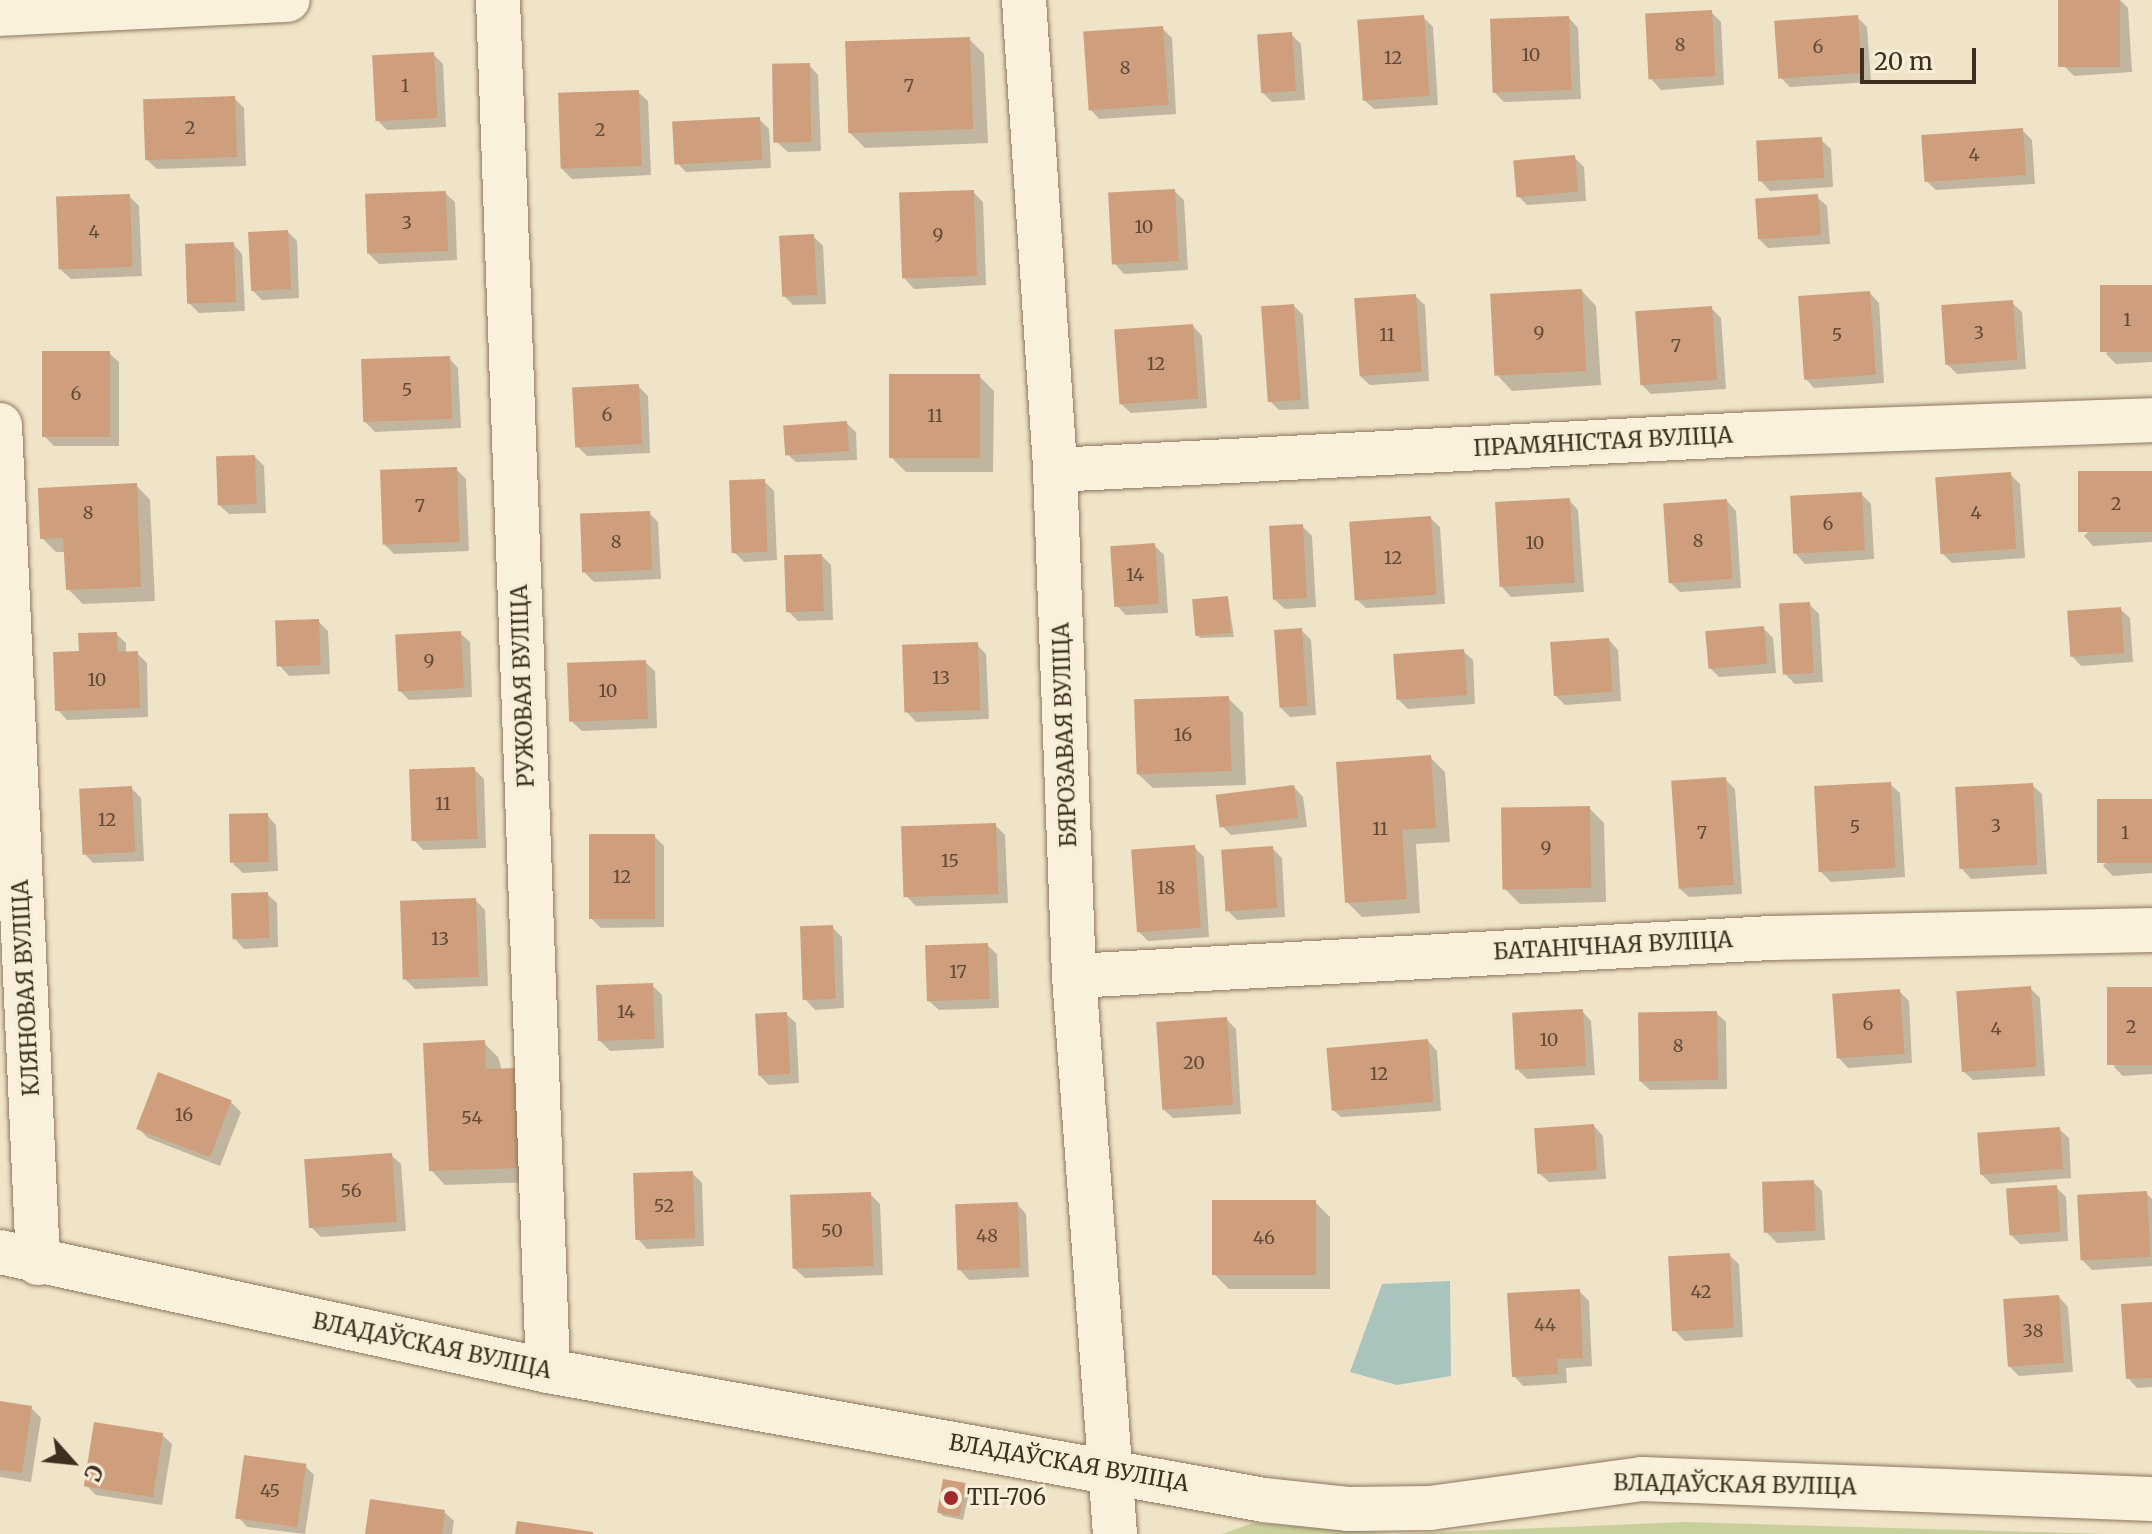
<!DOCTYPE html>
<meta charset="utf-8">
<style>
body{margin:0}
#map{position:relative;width:2152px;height:1534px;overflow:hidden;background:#f0e4c8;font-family:Merriweather,serif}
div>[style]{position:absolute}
.green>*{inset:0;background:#c9cf9b}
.water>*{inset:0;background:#a9c4bc}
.shadow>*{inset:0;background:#0003}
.building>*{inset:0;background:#cf9f7d;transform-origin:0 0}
.roads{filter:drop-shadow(0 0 2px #8d765c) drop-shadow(0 0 2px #8d765c)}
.minor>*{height:44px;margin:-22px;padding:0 22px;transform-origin:22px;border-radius:22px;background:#faf1dc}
.dots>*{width:22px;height:22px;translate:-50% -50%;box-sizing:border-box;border:4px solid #f7eed8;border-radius:50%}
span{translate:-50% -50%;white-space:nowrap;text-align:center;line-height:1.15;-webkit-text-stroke:6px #f7eed8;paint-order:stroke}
.number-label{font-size:18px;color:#624a37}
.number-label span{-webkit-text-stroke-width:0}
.street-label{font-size:22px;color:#3d2e20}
.poi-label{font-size:22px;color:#3d2e20}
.left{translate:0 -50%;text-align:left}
.north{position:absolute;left:32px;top:1422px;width:80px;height:80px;-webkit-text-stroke:6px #f7eed8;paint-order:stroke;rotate:117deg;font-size:22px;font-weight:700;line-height:32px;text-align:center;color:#3d2e20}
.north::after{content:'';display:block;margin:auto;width:28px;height:36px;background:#3d2e20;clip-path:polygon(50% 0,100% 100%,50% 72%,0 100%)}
.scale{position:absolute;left:1860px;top:48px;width:116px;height:36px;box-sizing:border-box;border:4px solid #3d2e20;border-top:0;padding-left:10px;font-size:24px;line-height:28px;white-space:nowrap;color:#3d2e20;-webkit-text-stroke:6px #f7eed8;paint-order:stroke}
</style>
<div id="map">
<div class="green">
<div style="clip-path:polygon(1685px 1522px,2108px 1534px,1222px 1534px,1253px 1523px,1394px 1534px)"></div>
</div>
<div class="water">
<div style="clip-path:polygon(1450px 1281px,1451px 1376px,1397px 1385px,1350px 1372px,1382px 1284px)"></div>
</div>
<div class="shadow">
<div style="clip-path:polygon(2094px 0,2120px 0,2128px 8px,2132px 72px,2074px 76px,2064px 66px)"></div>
<div style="clip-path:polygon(1711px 12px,1721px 22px,1724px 85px,1661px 90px,1652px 80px)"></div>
<div style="clip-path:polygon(1423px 17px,1433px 27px,1438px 105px,1374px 109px,1364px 100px)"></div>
<div style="clip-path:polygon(1857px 17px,1867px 27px,1871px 82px,1790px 87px,1780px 77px)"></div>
<div style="clip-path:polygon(1569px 18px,1578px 28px,1581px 99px,1504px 102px,1494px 92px)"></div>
<div style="clip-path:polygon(1162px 28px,1172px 38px,1176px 114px,1099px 119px,1090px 109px)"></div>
<div style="clip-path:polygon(1291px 34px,1301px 44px,1305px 100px,1272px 102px,1262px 92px)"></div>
<div style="clip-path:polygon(969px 39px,984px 54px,988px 143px,865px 148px,850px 133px)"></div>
<div style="clip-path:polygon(433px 54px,443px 64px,446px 127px,387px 130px,377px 120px)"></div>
<div style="clip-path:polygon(809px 65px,818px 75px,821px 151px,788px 152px,778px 143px)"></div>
<div style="clip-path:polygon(638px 92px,648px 101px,651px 175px,572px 179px,562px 169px)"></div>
<div style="clip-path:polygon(234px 98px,244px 108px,246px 166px,157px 169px,147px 160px)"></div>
<div style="clip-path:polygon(759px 119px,769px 129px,771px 168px,686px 172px,676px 162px)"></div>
<div style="clip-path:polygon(2022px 130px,2032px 140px,2035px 184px,1936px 190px,1926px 181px)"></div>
<div style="clip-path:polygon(1821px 140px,1831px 149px,1833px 187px,1770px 191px,1761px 181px)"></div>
<div style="clip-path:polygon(1575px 158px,1584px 167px,1586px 201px,1527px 205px,1517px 195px)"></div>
<div style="clip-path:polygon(1174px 191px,1184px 200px,1188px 270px,1124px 274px,1115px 264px)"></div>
<div style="clip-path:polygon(973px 192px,983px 202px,986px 285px,914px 289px,905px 279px)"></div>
<div style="clip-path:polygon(445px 193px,455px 202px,457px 260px,379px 264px,369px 254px)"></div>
<div style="clip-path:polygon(129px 196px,139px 206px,142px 276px,71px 279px,61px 270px)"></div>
<div style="clip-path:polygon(1817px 197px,1827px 206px,1830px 244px,1768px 248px,1759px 239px)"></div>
<div style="clip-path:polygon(288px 232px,297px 241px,299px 298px,262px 300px,252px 290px)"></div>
<div style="clip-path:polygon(813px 236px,823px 246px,826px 304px,793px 305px,783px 295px)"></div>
<div style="clip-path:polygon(233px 244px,242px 254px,245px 311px,199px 313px,189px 303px)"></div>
<div style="clip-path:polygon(2152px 287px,2152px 362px,2116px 364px,2106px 354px)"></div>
<div style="clip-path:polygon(1582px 291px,1596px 306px,1601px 385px,1512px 391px,1498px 376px)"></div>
<div style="clip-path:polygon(1870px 293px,1879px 303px,1884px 383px,1814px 388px,1805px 378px)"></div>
<div style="clip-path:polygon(1415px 296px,1425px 305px,1429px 381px,1370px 385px,1360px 376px)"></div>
<div style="clip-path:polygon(2012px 303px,2022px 312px,2026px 369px,1957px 374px,1947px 364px)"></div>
<div style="clip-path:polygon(1294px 306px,1303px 315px,1309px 409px,1279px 410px,1270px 401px)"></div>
<div style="clip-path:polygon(1711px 308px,1721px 318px,1726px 389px,1651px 394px,1642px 385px)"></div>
<div style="clip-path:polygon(1193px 326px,1202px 336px,1207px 408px,1131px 413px,1121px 404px)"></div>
<div style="clip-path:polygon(109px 353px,119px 362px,119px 446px,54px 446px,44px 436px)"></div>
<div style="clip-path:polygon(449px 358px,458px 368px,461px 428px,375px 432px,365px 422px)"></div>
<div style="clip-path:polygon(979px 376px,994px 391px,993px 472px,906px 472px,892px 458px)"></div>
<div style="clip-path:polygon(638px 386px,648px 396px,650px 453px,587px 456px,577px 446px)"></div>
<div style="clip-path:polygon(846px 423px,856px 432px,857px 460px,796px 462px,786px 453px)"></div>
<div style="clip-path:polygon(255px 457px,264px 466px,266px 513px,229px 514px,219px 505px)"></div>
<div style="clip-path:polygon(456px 469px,466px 479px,469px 551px,394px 554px,385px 545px)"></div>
<div style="clip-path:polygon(2152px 473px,2152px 542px,2093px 546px,2084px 536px)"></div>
<div style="clip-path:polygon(2010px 474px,2020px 484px,2025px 558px,1952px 563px,1942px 553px)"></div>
<div style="clip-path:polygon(765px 482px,774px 491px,777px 560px,744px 562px,734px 552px)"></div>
<div style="clip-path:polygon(136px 485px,150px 500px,155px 601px,83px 604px,68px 589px,66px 552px,56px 552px,42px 538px)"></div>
<div style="clip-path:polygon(1861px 494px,1871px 504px,1874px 559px,1805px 564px,1796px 554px)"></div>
<div style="clip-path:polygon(1569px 500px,1578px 510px,1584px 592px,1511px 597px,1502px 587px)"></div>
<div style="clip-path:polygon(1727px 501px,1736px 511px,1741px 588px,1680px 592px,1670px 582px)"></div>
<div style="clip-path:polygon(649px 513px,658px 522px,661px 579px,594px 582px,584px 572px)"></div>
<div style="clip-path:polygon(1430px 518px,1440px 527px,1445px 604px,1366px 608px,1356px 599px)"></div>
<div style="clip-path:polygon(1302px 526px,1312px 536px,1316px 607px,1285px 609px,1275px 600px)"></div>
<div style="clip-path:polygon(1154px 545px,1164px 555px,1168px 613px,1126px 615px,1117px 606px)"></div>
<div style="clip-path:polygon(822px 556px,831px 565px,833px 620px,798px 621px,788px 611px)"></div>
<div style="clip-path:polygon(1228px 598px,1234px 637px,1200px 638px,1196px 634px)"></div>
<div style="clip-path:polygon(1809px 604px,1819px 614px,1823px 682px,1795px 684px,1785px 674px)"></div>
<div style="clip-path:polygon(2120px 609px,2130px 618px,2133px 662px,2081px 666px,2072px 656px)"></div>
<div style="clip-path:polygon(318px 621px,328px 631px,330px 674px,289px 676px,280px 666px)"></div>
<div style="clip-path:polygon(1763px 628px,1773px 638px,1776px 673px,1719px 677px,1709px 667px)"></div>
<div style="clip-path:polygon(1301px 630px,1311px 640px,1316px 715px,1290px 717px,1280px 707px)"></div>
<div style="clip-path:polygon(460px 633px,470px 642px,472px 697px,409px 700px,400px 691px)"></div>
<div style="clip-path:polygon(116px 634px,126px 643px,126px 654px,137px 653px,147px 663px,148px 717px,67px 720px,58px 710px,81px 653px)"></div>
<div style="clip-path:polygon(1609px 640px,1618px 650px,1621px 701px,1565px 705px,1555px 695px)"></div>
<div style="clip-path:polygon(977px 645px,986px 654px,989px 719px,916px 722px,907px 712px)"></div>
<div style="clip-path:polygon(1463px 651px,1473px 660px,1475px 704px,1408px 709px,1398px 699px)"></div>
<div style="clip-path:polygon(645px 662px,655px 671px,657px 728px,582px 731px,572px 722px)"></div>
<div style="clip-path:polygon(1228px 698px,1243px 713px,1246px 785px,1153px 788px,1138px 774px)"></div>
<div style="clip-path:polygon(1430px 757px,1445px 772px,1450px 842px,1416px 844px,1420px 913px,1362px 917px,1347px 902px)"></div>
<div style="clip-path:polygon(474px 769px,484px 779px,486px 848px,423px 850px,414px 840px)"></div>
<div style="clip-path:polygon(1725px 779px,1735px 789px,1742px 894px,1689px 897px,1679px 888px)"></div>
<div style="clip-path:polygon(1890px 784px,1900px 793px,1905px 877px,1831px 882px,1821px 872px)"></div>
<div style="clip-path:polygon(2032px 785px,2042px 794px,2047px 874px,1971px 879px,1962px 869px)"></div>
<div style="clip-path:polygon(1294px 787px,1303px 797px,1307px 827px,1231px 835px,1221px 825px)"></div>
<div style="clip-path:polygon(131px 788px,141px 798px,144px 861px,93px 863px,84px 853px)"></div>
<div style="clip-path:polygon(2152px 801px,2152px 873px,2113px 876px,2103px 866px)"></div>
<div style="clip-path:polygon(1589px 808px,1604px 823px,1606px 902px,1520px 904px,1505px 889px)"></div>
<div style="clip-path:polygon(267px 815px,276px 825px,278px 871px,243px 873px,233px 864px)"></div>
<div style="clip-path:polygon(995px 825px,1005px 835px,1008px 903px,916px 906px,906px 896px)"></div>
<div style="clip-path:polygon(654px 836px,664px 846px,664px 927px,601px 928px,591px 918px)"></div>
<div style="clip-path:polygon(1194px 847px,1204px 857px,1209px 937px,1148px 941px,1138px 931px)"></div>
<div style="clip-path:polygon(1272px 848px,1282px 858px,1285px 917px,1237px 920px,1227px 910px)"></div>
<div style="clip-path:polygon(267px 894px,277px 903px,278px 947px,244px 949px,235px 939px)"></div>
<div style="clip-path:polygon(475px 900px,485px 910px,488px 986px,415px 989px,405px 979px)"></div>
<div style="clip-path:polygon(832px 927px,842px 937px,844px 1008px,815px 1010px,806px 1000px)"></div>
<div style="clip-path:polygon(987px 945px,997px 954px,999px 1008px,939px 1010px,929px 1001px)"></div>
<div style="clip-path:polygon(652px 985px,662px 995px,664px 1048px,610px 1051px,600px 1041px)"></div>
<div style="clip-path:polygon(2030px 988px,2040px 998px,2045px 1076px,1973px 1080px,1963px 1071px)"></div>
<div style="clip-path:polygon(2152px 989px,2152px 1074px,2123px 1076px,2114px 1067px)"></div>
<div style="clip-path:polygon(1899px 991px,1909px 1001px,1912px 1063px,1848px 1068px,1839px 1058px)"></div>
<div style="clip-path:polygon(1582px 1011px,1591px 1021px,1595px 1075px,1527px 1079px,1518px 1070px)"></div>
<div style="clip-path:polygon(1716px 1013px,1726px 1022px,1727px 1089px,1650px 1090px,1640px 1081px)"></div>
<div style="clip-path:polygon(786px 1014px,796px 1023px,799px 1083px,769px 1085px,759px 1075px)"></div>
<div style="clip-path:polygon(1226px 1019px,1236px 1029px,1241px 1114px,1173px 1118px,1163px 1109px)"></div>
<div style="clip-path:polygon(1428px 1041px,1437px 1051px,1441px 1111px,1341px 1117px,1331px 1108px)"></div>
<div style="clip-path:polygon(484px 1043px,498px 1057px,534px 1182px,445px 1185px,431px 1170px)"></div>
<div style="clip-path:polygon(231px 1102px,241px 1112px,220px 1166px,148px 1138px,138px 1128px)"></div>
<div style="clip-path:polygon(1594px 1126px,1603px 1136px,1606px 1179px,1549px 1182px,1539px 1173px)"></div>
<div style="clip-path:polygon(2059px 1129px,2069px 1138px,2071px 1178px,1991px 1184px,1981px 1174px)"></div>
<div style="clip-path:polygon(391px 1155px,401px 1164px,406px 1231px,321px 1237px,311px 1227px)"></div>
<div style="clip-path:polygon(692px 1173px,702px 1183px,704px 1246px,647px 1249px,638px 1239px)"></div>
<div style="clip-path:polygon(1813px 1182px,1822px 1191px,1825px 1240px,1777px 1243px,1767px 1233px)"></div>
<div style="clip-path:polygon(2056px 1187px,2066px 1197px,2068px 1241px,2020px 1244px,2011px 1235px)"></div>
<div style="clip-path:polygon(2146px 1193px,2152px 1199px,2152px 1266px,2092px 1270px,2083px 1261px)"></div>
<div style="clip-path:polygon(870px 1194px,880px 1204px,883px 1275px,805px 1278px,795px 1269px)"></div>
<div style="clip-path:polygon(1315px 1202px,1330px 1217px,1330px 1289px,1229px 1289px,1214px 1274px)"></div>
<div style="clip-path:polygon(1017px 1204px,1026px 1214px,1029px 1277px,969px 1280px,960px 1270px)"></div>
<div style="clip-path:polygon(1729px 1255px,1739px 1264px,1743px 1337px,1685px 1341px,1675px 1331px)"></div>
<div style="clip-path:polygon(1579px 1291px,1589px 1301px,1592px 1366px,1566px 1368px,1567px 1383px,1523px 1386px,1514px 1376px)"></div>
<div style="clip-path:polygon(2059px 1297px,2068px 1307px,2073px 1372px,2019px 1376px,2009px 1366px)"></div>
<div style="clip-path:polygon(2152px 1304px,2152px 1387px,2137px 1388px,2128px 1378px)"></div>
<div style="clip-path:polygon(0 1403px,31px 1408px,41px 1418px,31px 1482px,0 1477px)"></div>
<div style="clip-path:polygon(162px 1435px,172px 1444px,162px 1505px,96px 1495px,87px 1486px)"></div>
<div style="clip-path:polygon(305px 1466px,314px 1475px,305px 1534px,247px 1527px,238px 1517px)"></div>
<div style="clip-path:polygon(965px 1485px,970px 1489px,963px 1520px,943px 1516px,939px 1512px)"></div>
<div style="clip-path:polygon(444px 1512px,454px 1521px,452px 1534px,367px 1534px)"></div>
</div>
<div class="building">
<div style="left:2058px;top:0;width:62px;height:67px"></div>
<div style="left:1712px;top:10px;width:66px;height:67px;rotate:87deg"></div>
<div style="left:1424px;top:15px;width:81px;height:67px;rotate:86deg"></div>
<div style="left:1858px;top:15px;width:58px;height:84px;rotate:86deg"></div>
<div style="left:1569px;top:16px;width:74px;height:79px;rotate:88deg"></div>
<div style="left:1163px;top:26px;width:79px;height:80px;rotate:86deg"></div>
<div style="left:1292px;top:32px;width:59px;height:35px;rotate:86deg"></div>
<div style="left:970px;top:37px;width:92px;height:125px;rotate:88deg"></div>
<div style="left:434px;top:52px;width:66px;height:62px;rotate:87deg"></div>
<div style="left:810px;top:63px;width:79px;height:38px;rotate:89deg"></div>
<div style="left:639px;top:90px;width:76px;height:81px;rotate:88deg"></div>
<div style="left:235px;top:96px;width:61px;height:92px;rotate:88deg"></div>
<div style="left:760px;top:117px;width:43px;height:88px;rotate:87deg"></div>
<div style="left:2023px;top:128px;width:47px;height:102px;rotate:86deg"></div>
<div style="left:1822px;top:137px;width:41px;height:66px;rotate:87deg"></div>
<div style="left:1575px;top:155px;width:37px;height:62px;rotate:85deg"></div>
<div style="left:1175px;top:189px;width:72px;height:67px;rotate:87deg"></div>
<div style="left:974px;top:190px;width:86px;height:75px;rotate:88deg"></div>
<div style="left:446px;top:191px;width:60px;height:81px;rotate:88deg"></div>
<div style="left:130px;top:194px;width:73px;height:74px;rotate:88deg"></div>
<div style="left:1818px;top:194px;width:41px;height:63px;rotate:86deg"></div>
<div style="left:288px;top:230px;width:59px;height:40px;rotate:87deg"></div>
<div style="left:814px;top:234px;width:61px;height:35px;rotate:87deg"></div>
<div style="left:234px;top:242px;width:60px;height:49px;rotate:88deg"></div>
<div style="left:2152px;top:285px;width:67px;height:52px;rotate:90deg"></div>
<div style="left:1582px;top:289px;width:82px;height:92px;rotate:87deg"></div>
<div style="left:1870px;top:291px;width:84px;height:72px;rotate:86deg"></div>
<div style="left:1416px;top:294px;width:78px;height:62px;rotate:86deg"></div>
<div style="left:2013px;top:300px;width:60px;height:72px;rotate:86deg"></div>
<div style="left:1294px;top:304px;width:96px;height:33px;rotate:86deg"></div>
<div style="left:1712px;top:306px;width:74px;height:77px;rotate:86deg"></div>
<div style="left:1193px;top:324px;width:75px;height:79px;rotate:86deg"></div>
<div style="left:42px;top:351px;width:68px;height:86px"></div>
<div style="left:450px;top:356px;width:63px;height:89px;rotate:88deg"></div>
<div style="left:889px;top:374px;width:91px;height:84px"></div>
<div style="left:639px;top:384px;width:60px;height:67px;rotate:87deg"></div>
<div style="left:847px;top:421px;width:30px;height:64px;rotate:86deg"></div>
<div style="left:255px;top:455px;width:49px;height:39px;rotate:88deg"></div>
<div style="left:457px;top:467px;width:75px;height:77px;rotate:88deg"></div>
<div style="left:2152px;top:471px;width:61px;height:74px;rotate:90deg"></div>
<div style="left:2011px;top:472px;width:77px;height:76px;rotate:86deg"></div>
<div style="left:765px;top:479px;width:73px;height:36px;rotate:88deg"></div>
<div style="clip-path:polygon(137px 483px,141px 587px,66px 590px,63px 538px,40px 539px,38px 488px)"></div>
<div style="left:1862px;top:492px;width:58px;height:72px;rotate:87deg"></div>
<div style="left:1570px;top:498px;width:85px;height:75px;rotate:87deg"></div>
<div style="left:1727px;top:499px;width:80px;height:64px;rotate:86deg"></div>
<div style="left:650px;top:511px;width:59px;height:70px;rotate:88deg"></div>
<div style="left:1431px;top:516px;width:79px;height:82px;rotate:86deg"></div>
<div style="left:1303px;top:524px;width:74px;height:34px;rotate:87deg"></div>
<div style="left:1155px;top:543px;width:61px;height:45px;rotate:86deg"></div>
<div style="left:822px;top:554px;width:57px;height:38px;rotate:88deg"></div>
<div style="left:1228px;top:596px;width:37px;height:36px;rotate:85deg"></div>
<div style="left:1810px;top:602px;width:71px;height:31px;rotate:87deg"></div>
<div style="left:2121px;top:607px;width:46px;height:54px;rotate:86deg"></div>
<div style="left:319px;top:619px;width:46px;height:44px;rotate:88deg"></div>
<div style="left:1764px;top:626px;width:38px;height:59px;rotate:85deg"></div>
<div style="left:1302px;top:628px;width:78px;height:28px;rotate:86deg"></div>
<div style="left:461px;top:631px;width:57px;height:66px;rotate:87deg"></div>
<div style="clip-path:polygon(117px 632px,118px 652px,138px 651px,140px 708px,55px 711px,53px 652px,79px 651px,78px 633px)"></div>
<div style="left:1609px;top:638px;width:54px;height:59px;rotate:86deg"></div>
<div style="left:978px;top:642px;width:68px;height:76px;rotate:88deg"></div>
<div style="left:1464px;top:649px;width:46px;height:71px;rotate:86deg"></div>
<div style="left:646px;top:660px;width:59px;height:79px;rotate:88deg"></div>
<div style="left:1229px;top:696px;width:75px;height:95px;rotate:88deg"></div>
<div style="clip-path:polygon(1431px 755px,1436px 828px,1402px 830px,1407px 899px,1345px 903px,1336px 762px)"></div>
<div style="left:475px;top:767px;width:72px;height:66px;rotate:88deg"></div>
<div style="left:1726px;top:777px;width:108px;height:55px;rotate:86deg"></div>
<div style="left:1891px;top:782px;width:86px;height:77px;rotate:87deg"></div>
<div style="left:2033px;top:783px;width:82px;height:78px;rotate:87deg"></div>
<div style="left:1294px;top:785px;width:33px;height:79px;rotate:83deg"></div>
<div style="left:132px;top:786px;width:66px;height:53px;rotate:87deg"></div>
<div style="left:2152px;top:799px;width:64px;height:55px;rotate:90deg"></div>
<div style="left:1590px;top:806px;width:82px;height:89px;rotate:89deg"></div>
<div style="left:268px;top:813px;width:49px;height:39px;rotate:89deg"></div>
<div style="left:996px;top:823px;width:71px;height:95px;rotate:88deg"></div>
<div style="left:655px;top:834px;width:85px;height:66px;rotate:90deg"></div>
<div style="left:1195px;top:845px;width:83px;height:64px;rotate:86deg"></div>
<div style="left:1273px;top:846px;width:62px;height:52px;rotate:86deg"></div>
<div style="left:268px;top:892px;width:46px;height:37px;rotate:88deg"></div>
<div style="left:476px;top:898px;width:79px;height:76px;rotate:88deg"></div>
<div style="left:833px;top:925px;width:74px;height:33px;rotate:88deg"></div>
<div style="left:988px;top:943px;width:56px;height:63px;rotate:88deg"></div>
<div style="left:653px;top:983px;width:56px;height:57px;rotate:88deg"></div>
<div style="left:2031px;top:986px;width:81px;height:75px;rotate:86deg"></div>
<div style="left:2152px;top:987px;width:78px;height:45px;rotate:90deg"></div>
<div style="left:1900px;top:989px;width:65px;height:68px;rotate:86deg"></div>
<div style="left:1583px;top:1009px;width:57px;height:71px;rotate:87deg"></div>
<div style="left:1717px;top:1011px;width:69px;height:79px;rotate:89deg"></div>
<div style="left:787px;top:1012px;width:62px;height:32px;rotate:87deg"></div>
<div style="left:1227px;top:1017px;width:88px;height:71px;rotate:86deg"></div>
<div style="left:1428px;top:1039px;width:63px;height:102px;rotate:85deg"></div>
<div style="clip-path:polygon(485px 1040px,486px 1069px,516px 1068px,520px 1168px,429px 1171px,423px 1043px)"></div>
<div style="left:158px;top:1072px;width:79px;height:61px;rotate:21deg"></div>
<div style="left:1594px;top:1124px;width:46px;height:60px;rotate:86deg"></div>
<div style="left:2060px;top:1127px;width:42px;height:83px;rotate:86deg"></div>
<div style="left:392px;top:1153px;width:69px;height:88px;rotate:86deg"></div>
<div style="left:693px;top:1171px;width:67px;height:60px;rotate:88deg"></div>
<div style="left:1814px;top:1180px;width:51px;height:52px;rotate:88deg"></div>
<div style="left:2057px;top:1185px;width:47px;height:51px;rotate:86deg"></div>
<div style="left:2147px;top:1191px;width:66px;height:70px;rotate:87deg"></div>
<div style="left:871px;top:1192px;width:74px;height:81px;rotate:88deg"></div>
<div style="left:1316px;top:1200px;width:75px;height:104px;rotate:90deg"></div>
<div style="left:1018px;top:1202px;width:66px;height:63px;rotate:88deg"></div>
<div style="left:1730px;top:1253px;width:75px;height:62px;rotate:87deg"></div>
<div style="clip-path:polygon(1580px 1289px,1583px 1358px,1557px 1359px,1558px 1374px,1512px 1377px,1507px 1293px)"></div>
<div style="left:2059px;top:1295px;width:68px;height:56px;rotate:86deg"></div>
<div style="clip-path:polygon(2152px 1302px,2152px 1378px,2126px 1379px,2121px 1304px)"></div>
<div style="clip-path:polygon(0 1401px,32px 1406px,22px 1473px,0 1470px)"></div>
<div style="left:94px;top:1422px;width:70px;height:65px;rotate:9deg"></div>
<div style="left:244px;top:1455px;width:63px;height:64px;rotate:8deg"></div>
<div style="left:943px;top:1479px;width:23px;height:34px;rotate:10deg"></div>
<div style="clip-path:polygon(370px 1499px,445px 1510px,442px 1534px,365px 1534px)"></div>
<div style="clip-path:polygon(517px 1521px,593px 1532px,593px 1534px,515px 1534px)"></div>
</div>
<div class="roads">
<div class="minor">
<div style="left:498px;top:0;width:1372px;rotate:87.91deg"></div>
<div style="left:1024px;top:0;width:471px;rotate:86.2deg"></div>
<div style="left:1055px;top:470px;width:506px;rotate:87.85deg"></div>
<div style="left:1074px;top:976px;width:560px;rotate:85.8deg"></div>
<div style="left:0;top:14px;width:288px;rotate:-2.8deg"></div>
<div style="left:0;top:425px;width:839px;rotate:87.4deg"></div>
<div style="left:1055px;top:470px;width:700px;rotate:-2.95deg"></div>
<div style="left:1754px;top:434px;width:398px;rotate:-2deg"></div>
<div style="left:1074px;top:976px;width:698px;rotate:-3.12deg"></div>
<div style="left:1771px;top:938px;width:381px;rotate:-1.2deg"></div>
<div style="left:0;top:1252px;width:561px;rotate:12.25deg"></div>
<div style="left:548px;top:1371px;width:728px;rotate:10.21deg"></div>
<div style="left:1264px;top:1500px;width:84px;rotate:6.1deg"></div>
<div style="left:1348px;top:1509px;width:82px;rotate:-0.7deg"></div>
<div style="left:1430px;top:1508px;width:214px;rotate:-7.8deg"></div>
<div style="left:1642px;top:1479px;width:510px;rotate:2.25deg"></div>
</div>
</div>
<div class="dots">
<div style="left:951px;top:1498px;background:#9e2a2b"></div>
</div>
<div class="number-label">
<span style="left:1680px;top:45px">8</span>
<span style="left:1818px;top:47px">6</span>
<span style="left:1531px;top:55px">10</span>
<span style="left:1393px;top:58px">12</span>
<span style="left:1125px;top:68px">8</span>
<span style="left:405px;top:86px">1</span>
<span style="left:909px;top:86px">7</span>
<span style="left:190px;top:128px">2</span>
<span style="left:600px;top:130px">2</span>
<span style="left:1974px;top:155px">4</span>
<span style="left:407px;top:223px">3</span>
<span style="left:1144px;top:227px">10</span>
<span style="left:94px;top:232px">4</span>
<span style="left:938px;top:235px">9</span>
<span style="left:2127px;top:320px">1</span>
<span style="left:1539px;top:333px">9</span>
<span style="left:1979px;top:333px">3</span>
<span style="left:1387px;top:335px">11</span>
<span style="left:1837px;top:335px">5</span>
<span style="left:1676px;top:346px">7</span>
<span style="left:1156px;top:364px">12</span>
<span style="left:407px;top:390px">5</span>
<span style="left:76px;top:394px">6</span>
<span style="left:607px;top:415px">6</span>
<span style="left:935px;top:416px">11</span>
<span style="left:2116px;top:504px">2</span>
<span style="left:420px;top:506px">7</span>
<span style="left:88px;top:513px">8</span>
<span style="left:1976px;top:513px">4</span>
<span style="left:1828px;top:524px">6</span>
<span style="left:1698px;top:541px">8</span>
<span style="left:616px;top:542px">8</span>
<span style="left:1535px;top:543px">10</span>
<span style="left:1393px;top:558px">12</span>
<span style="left:1135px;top:575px">14</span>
<span style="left:429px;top:661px">9</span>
<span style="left:941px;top:678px">13</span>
<span style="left:97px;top:680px">10</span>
<span style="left:608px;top:691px">10</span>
<span style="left:1183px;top:735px">16</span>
<span style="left:443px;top:804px">11</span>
<span style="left:107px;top:820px">12</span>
<span style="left:1996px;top:826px">3</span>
<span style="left:1855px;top:827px">5</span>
<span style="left:1380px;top:829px">11</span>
<span style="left:1702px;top:833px">7</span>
<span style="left:2125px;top:833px">1</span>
<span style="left:1546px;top:848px">9</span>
<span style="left:950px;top:861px">15</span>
<span style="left:622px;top:877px">12</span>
<span style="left:1166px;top:888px">18</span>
<span style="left:440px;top:939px">13</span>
<span style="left:958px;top:972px">17</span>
<span style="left:626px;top:1012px">14</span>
<span style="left:1868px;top:1024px">6</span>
<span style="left:2131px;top:1027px">2</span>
<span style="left:1996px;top:1029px">4</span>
<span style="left:1549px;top:1040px">10</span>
<span style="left:1678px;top:1046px">8</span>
<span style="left:1194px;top:1063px">20</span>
<span style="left:1379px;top:1074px">12</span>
<span style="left:184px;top:1115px">16</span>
<span style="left:472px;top:1118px">54</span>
<span style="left:351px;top:1191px">56</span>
<span style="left:664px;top:1206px">52</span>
<span style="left:832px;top:1231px">50</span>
<span style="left:987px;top:1236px">48</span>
<span style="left:1264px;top:1238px">46</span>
<span style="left:1701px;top:1292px">42</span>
<span style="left:1545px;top:1325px">44</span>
<span style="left:2033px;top:1331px">38</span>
<span style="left:270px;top:1491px">45</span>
</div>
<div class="street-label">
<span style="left:1603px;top:442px;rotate:-3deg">ПРАМЯНІСТАЯ ВУЛІЦА</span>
<span style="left:523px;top:686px;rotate:-92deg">РУЖОВАЯ ВУЛІЦА</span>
<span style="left:1065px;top:735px;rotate:-92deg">БЯРОЗАВАЯ ВУЛІЦА</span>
<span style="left:1613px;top:946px;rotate:-3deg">БАТАНІЧНАЯ ВУЛІЦА</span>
<span style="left:26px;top:988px;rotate:-93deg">КЛЯНОВАЯ ВУЛІЦА</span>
<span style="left:432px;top:1346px;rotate:12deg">ВЛАДАЎСКАЯ ВУЛІЦА</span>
<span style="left:1069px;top:1463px;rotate:10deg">ВЛАДАЎСКАЯ ВУЛІЦА</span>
<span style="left:1735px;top:1485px;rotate:1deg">ВЛАДАЎСКАЯ ВУЛІЦА</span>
</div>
<div class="poi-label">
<span class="left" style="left:967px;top:1498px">ТП-706</span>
</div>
<div class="north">С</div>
<div class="scale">20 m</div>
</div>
